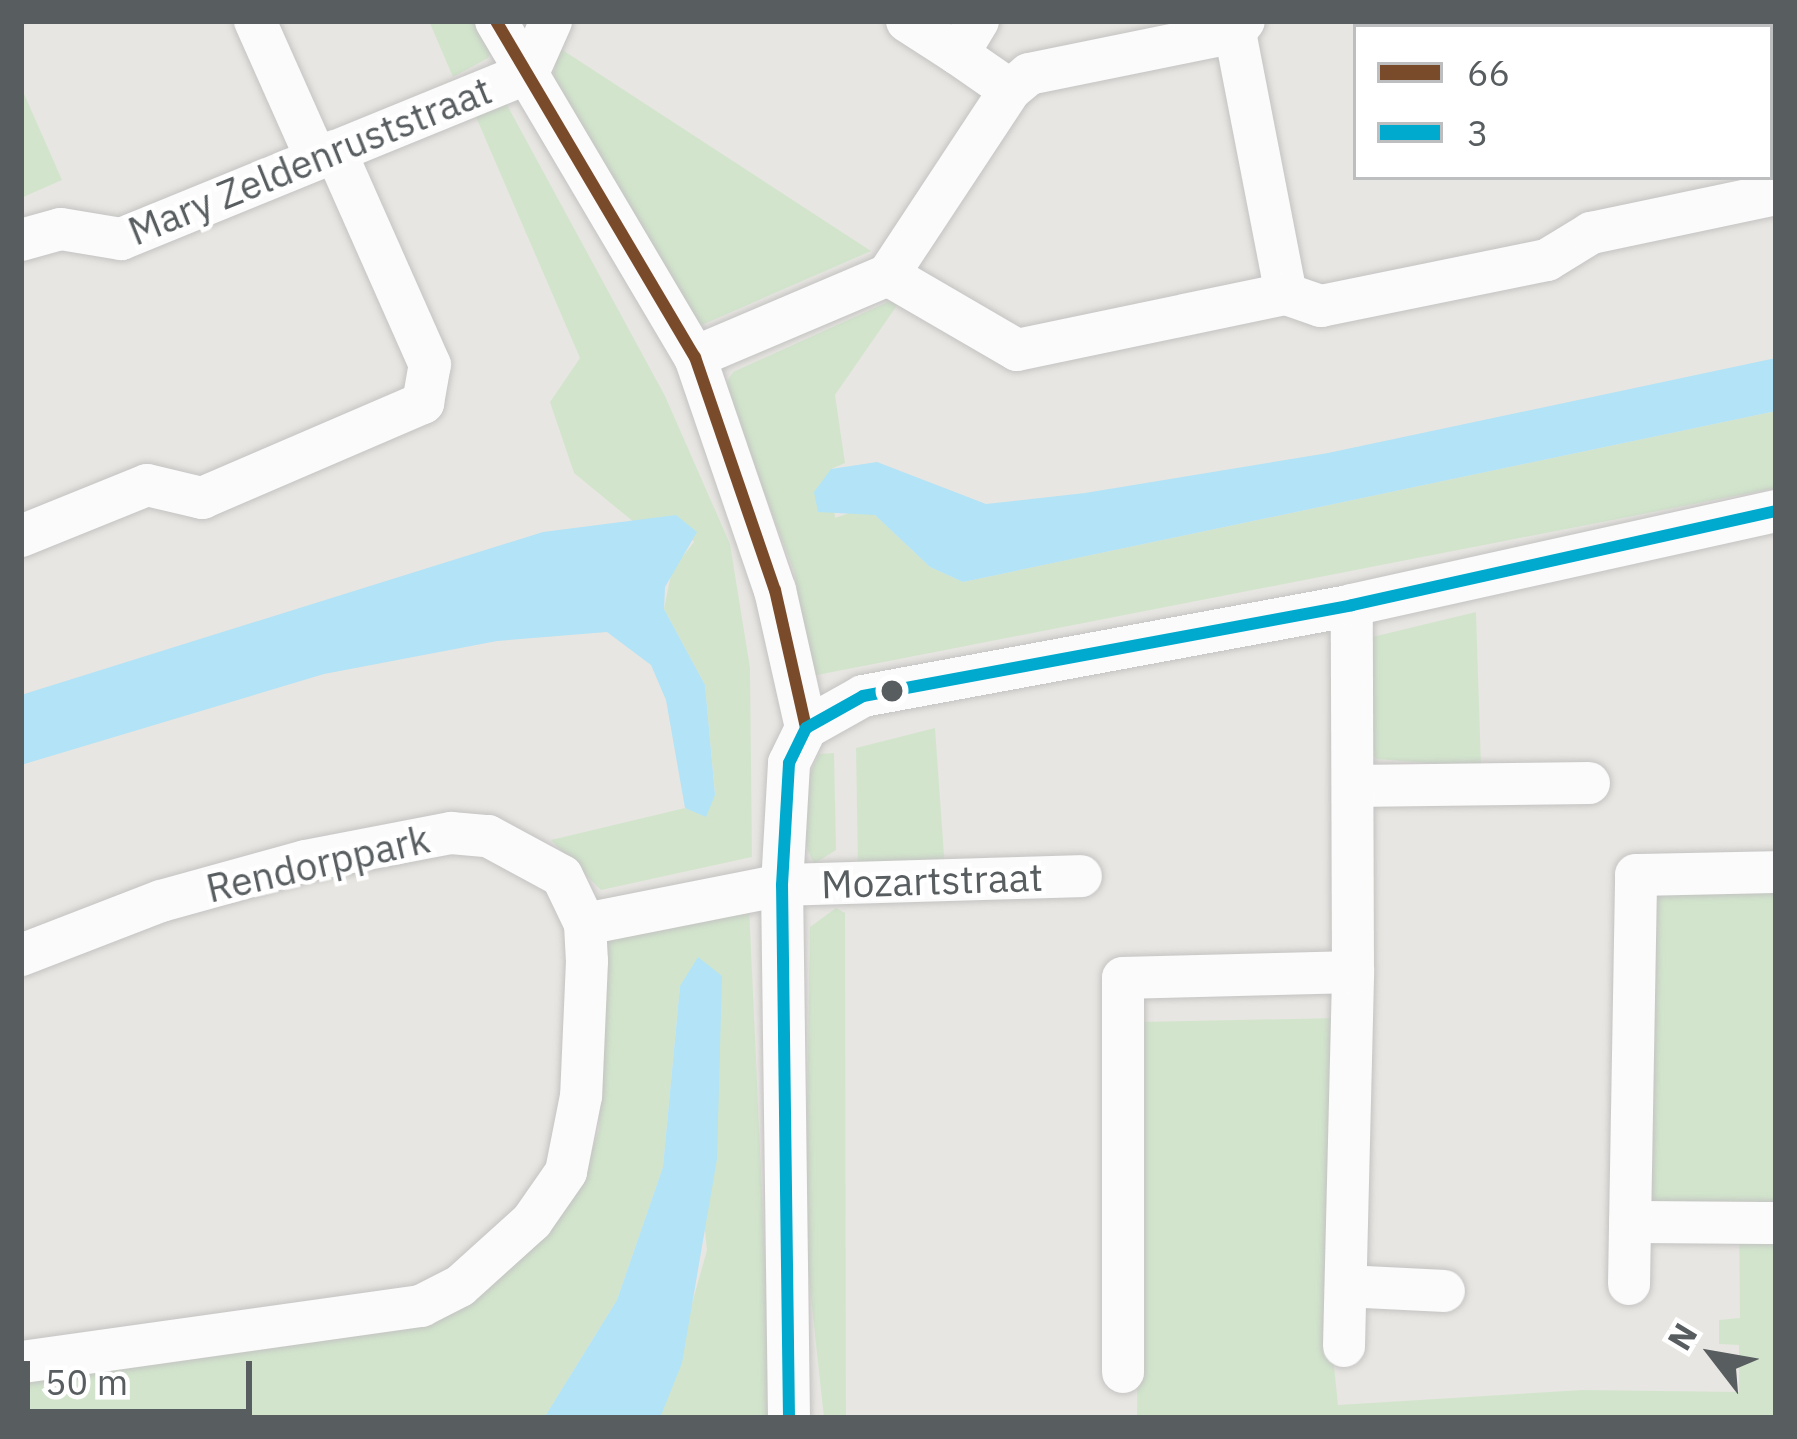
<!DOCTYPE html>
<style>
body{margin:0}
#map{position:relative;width:1797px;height:1439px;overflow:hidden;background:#e8e6e2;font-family:"IBM Plex Sans",sans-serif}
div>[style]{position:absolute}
.green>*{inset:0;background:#d2e5cc}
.water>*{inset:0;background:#b2e3f6}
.roads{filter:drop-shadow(0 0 3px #c3c3c2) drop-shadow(0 0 3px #c3c3c2)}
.minor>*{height:42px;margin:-21px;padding:0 21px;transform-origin:21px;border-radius:21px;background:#fcfbfb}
.bus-1>*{height:12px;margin:-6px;padding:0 6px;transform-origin:6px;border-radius:6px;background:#7a4b2a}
.bus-2>*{height:12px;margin:-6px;padding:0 6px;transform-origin:6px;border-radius:6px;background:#00a9ce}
.dots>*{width:33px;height:33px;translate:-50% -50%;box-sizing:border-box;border:6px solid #fff;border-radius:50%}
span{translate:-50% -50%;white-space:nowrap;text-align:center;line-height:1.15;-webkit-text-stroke:9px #fff;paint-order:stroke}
.street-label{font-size:39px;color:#585d60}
.frame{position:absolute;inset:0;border:24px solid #585d60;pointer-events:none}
.legend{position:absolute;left:1353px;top:24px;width:420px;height:156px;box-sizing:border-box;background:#fff;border:3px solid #bcbebf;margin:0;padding:15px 21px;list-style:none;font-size:36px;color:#585d60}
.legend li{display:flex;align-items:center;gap:24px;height:60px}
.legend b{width:60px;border:3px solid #bcbebf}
.north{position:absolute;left:1653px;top:1295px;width:120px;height:120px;-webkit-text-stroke:9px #fff;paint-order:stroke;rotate:301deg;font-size:33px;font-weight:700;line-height:48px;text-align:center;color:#585d60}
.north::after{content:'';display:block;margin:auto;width:42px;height:54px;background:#585d60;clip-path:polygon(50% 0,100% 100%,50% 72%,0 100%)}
.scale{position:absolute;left:24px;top:1361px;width:228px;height:54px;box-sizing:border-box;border:6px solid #585d60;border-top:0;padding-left:15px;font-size:36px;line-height:42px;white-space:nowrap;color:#585d60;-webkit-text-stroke:9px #fff;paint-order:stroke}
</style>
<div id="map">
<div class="green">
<div style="clip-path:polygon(429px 21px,481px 21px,494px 47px,488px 58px,453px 77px)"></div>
<div style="clip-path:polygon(558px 47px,871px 251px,697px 327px,553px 80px)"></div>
<div style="clip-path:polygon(21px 87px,62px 180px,21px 198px)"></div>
<div style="clip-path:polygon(506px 103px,665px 396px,730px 544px,750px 668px,752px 857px,601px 890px,551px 840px,685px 808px,705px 816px,715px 794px,705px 685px,664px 609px,672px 570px,694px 542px,676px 515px,635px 523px,574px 473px,550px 402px,580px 358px,476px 117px)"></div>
<div style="clip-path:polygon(890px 301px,898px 304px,835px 395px,845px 463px,831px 469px,835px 518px,858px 510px,875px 515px,930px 567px,963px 582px,1776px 411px,1776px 488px,812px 676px,794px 571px,724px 387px,733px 372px)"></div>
<div style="clip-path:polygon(1476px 612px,1481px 767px,1376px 759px,1369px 749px,1368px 638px)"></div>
<div style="clip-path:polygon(935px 728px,945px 869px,858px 870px,856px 748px)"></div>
<div style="clip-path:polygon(834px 753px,836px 850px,814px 864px,800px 833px,806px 783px,819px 754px)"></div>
<div style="clip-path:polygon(1776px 891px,1776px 1418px,1137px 1418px,1140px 1022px,1339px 1018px,1329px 1318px,1338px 1405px,1583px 1390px,1739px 1392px,1739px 1345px,1719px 1344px,1719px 1320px,1740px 1318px,1739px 1213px,1652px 1237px,1646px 972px,1654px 893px)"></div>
<div style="clip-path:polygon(749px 905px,772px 1418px,660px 1418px,707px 1250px,680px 986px,663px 1167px,617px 1300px,544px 1418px,21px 1418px,21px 1378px,392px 1327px,543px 1230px,577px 1193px,599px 1130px,604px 949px,612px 933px)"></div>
<div style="clip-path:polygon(836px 908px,845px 913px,846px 1418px,824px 1418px,805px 1241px,810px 927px)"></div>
</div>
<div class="water">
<div style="clip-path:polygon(1776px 358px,1776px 411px,963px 582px,930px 567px,875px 515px,818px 512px,814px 492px,831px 469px,877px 462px,986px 504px,1085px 493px,1328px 453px)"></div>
<div style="clip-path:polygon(676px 515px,697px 532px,665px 587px,664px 609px,705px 685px,715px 795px,706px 817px,685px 808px,666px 700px,651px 665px,607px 632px,497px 641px,324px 674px,21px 765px,21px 695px,543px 532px)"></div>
<div style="clip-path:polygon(698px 957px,722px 976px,717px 1159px,682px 1363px,660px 1418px,544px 1418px,617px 1300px,663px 1167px,680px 986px)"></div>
</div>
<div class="roads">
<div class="minor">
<div style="left:255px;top:21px;width:150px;rotate:66deg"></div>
<div style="left:496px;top:21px;width:391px;rotate:59.4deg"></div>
<div style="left:695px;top:357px;width:246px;rotate:71.1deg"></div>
<div style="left:775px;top:590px;width:141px;rotate:77.3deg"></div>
<div style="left:907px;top:21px;width:61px;rotate:32.9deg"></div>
<div style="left:958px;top:54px;width:39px;rotate:-59deg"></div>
<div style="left:1235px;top:32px;width:267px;rotate:79deg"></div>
<div style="left:958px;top:54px;width:63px;rotate:34.7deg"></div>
<div style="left:1010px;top:90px;width:25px;rotate:-40deg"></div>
<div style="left:1029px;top:74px;width:210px;rotate:-11.5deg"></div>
<div style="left:1235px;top:32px;width:14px;rotate:-51deg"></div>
<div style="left:528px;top:73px;width:57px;rotate:-66.1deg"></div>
<div style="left:21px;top:240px;width:41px;rotate:-15.4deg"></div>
<div style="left:61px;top:229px;width:61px;rotate:9.5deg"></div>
<div style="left:121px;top:239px;width:440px;rotate:-22.2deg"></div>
<div style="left:888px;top:275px;width:149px;rotate:30.2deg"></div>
<div style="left:1017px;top:350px;width:275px;rotate:-11.8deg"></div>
<div style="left:1286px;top:294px;width:37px;rotate:19deg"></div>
<div style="left:1321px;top:306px;width:231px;rotate:-11.5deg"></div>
<div style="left:1547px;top:260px;width:52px;rotate:-31.5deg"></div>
<div style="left:1591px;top:233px;width:189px;rotate:-11.9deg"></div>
<div style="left:695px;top:357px;width:210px;rotate:-23deg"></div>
<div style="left:888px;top:275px;width:222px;rotate:-56.6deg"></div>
<div style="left:21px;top:536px;width:136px;rotate:-22deg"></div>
<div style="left:147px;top:485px;width:57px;rotate:13.3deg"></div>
<div style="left:202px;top:498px;width:241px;rotate:-23.3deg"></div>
<div style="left:423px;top:403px;width:39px;rotate:-80deg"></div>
<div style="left:430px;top:365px;width:234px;rotate:-113.9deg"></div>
<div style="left:1354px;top:786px;width:235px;rotate:-0.7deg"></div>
<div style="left:585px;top:924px;width:201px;rotate:-11.2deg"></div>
<div style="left:782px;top:885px;width:299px;rotate:-1.7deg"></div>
<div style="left:21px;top:955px;width:150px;rotate:-21.1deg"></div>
<div style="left:161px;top:901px;width:149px;rotate:-15.5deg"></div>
<div style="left:305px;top:861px;width:149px;rotate:-10.9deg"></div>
<div style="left:451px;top:833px;width:37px;rotate:5deg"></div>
<div style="left:488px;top:836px;width:84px;rotate:28.4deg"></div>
<div style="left:562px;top:876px;width:53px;rotate:64.4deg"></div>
<div style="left:585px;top:924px;width:37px;rotate:87deg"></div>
<div style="left:587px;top:961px;width:135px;rotate:92.5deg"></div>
<div style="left:581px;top:1096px;width:77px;rotate:101.2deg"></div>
<div style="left:566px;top:1172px;width:60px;rotate:124.8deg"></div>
<div style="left:532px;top:1221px;width:97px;rotate:137.9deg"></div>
<div style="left:460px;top:1286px;width:44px;rotate:152.9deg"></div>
<div style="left:421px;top:1306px;width:404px;rotate:172deg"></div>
<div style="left:1630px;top:1222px;width:146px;rotate:0.4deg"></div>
<div style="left:1629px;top:1284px;width:409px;rotate:-89deg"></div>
<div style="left:1636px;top:875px;width:140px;rotate:-1.2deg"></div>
<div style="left:1346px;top:1286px;width:98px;rotate:2.9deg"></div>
<div style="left:1344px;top:1346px;width:374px;rotate:-88.6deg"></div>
<div style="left:1123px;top:1372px;width:394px;rotate:-90deg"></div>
<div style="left:1123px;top:978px;width:230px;rotate:-1.5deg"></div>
<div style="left:1353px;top:972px;width:367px;rotate:-90.2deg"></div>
<div style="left:789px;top:1418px;width:533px;rotate:-90.75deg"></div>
<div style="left:782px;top:885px;width:122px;rotate:-86.7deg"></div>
<div style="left:789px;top:763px;width:39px;rotate:-64deg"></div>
<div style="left:806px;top:728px;width:65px;rotate:-29.3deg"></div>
<div style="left:863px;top:696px;width:497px;rotate:-10.5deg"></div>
<div style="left:1352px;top:605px;width:434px;rotate:-12.5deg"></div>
</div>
</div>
<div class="bus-1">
<div style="left:496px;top:21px;width:391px;rotate:59.4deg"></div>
<div style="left:695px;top:357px;width:246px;rotate:71.1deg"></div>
<div style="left:775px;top:590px;width:141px;rotate:77.3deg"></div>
</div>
<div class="bus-2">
<div style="left:789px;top:1418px;width:533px;rotate:-90.75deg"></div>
<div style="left:782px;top:885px;width:122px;rotate:-86.7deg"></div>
<div style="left:789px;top:763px;width:39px;rotate:-64deg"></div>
<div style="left:806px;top:728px;width:65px;rotate:-29.3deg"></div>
<div style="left:863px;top:696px;width:497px;rotate:-10.5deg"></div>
<div style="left:1352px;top:605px;width:434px;rotate:-12.5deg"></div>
</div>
<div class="dots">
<div style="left:892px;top:691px;background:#585d60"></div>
</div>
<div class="street-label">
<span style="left:310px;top:161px;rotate:-22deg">Mary Zeldenruststraat</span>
<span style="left:318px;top:864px;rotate:-13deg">Rendorppark</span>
<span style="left:932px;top:881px;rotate:-2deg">Mozartstraat</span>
</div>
<div class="frame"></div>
<ul class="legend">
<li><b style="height:15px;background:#7a4b2a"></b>66</li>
<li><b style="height:15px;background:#00a9ce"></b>3</li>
</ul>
<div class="north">N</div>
<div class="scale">50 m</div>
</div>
